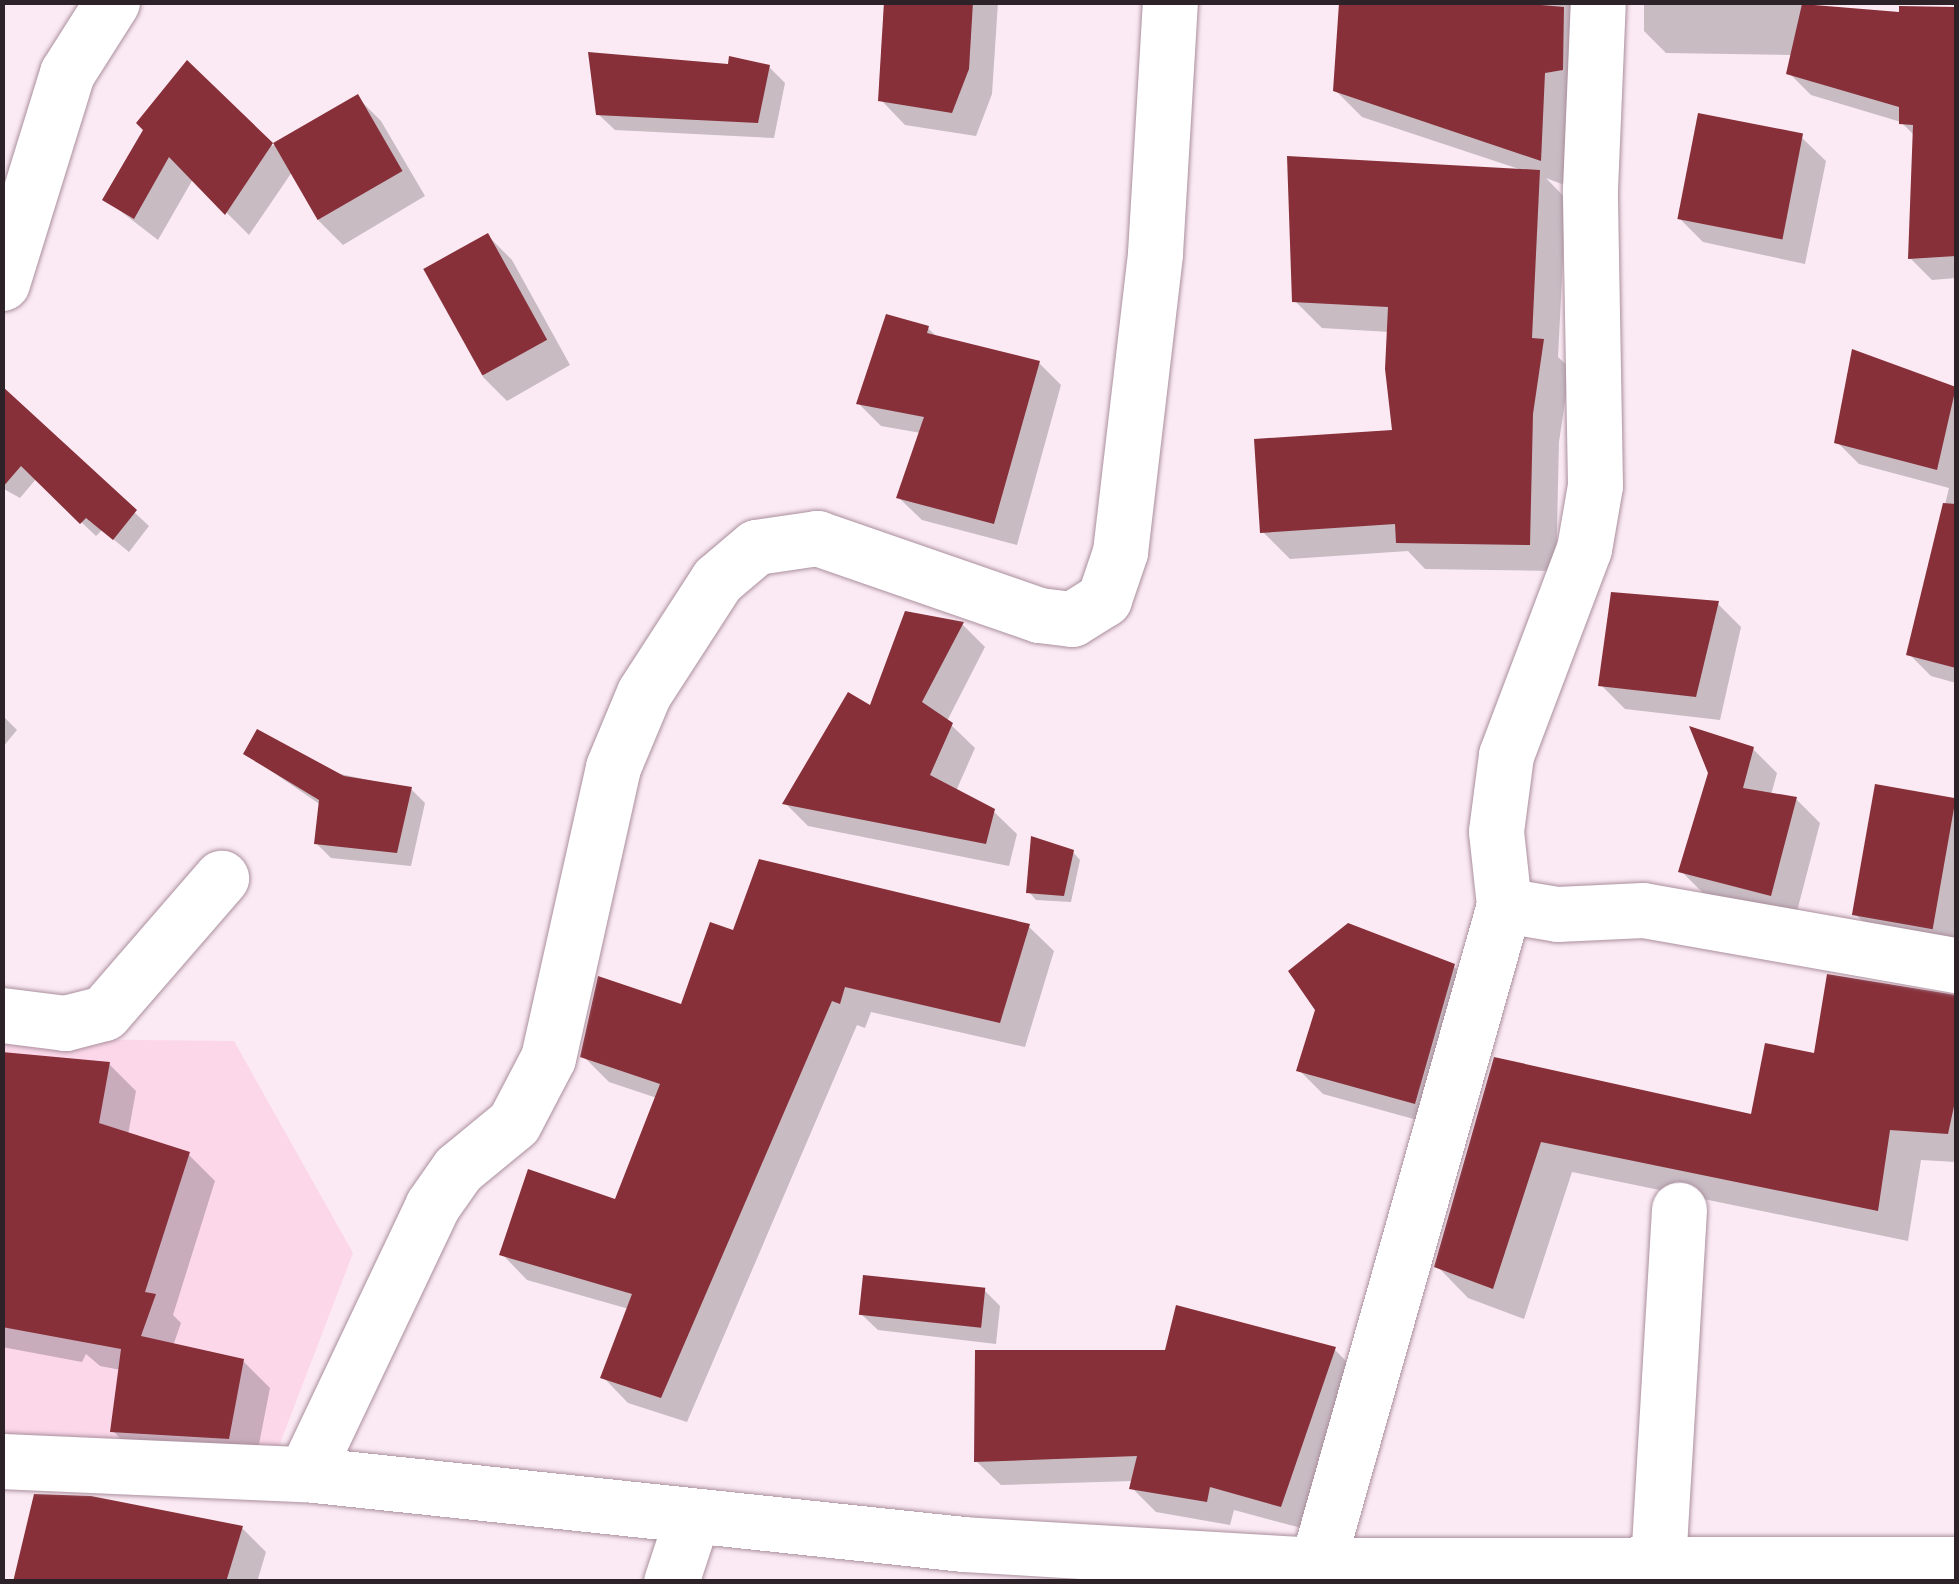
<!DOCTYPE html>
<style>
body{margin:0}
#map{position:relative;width:1959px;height:1584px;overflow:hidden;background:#fbeaf3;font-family:"IBM Plex Sans",sans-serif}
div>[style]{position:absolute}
.built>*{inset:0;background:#fcd7ea}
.shadow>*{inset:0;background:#0003}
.building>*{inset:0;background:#87303a;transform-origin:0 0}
.roads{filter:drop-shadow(0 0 2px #aa8f9d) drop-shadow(0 0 2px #aa8f9d)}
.minor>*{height:55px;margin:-27.5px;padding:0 27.5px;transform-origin:27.5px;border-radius:27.5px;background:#fff}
span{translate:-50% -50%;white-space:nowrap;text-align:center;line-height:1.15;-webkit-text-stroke:10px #fdfdfd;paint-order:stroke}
.frame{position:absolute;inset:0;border:5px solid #2d2228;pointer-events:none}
</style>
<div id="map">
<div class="built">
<div style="clip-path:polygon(3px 1030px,53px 1039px,234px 1041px,353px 1253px,274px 1459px,3px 1449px)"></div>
</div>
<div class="shadow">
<div style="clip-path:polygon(887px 2px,998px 2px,992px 94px,976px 136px,905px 125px,881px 100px)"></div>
<div style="clip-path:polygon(1345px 2px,1581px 2px,1567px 186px,1546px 178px,1566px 199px,1558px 357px,1570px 368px,1559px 442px,1556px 571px,1425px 569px,1408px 551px,1290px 559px,1263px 532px,1395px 432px,1389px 332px,1322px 328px,1295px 301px,1519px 169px,1362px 117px,1335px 90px)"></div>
<div style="clip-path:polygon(1644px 2px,1780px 2px,1902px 15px,1902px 9px,1956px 10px,1956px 278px,1932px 280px,1910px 258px,1915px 136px,1901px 122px,1811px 95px,1789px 73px,1793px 55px,1666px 53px,1644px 31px)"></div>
<div style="clip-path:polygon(187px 63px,272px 146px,357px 97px,381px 121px,425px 196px,343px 245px,319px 221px,292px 172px,249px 235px,193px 179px,158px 240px,106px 200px)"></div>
<div style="clip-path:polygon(769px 67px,785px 83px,774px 138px,615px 130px,598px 114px)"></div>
<div style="clip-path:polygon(1801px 137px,1826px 161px,1805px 264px,1703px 242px,1679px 218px)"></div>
<div style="clip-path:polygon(488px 236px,512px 260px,570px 365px,507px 401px,483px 377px)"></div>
<div style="clip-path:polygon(928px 328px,939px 339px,1039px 363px,1061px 385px,1017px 545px,922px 520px,899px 498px,921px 433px,881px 426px,859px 404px)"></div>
<div style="clip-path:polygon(1854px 352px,1956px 389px,1956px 683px,1931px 676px,1909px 654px,1949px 488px,1859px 464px,1837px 442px)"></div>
<div style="clip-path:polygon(2px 389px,149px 526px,129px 552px,102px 530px,96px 536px,36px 479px,20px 498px,2px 488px)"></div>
<div style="clip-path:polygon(1717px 603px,1741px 627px,1720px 720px,1625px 709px,1601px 685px)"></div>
<div style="clip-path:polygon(962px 624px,985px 647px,947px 721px,975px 748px,956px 791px,993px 811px,1017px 834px,1009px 866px,808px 826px,785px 803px)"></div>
<div style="clip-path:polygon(2px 715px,17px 730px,2px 748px)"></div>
<div style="clip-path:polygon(1753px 749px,1777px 773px,1771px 795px,1796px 799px,1820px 823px,1795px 919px,1705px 895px,1681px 871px)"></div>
<div style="clip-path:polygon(246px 754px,411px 789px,425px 803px,411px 866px,331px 858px,317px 844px,321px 805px)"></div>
<div style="clip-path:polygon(1877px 787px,1956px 801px,1956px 952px,1880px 938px,1855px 914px)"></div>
<div style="clip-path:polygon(1073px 852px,1080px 860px,1071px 902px,1036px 900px,1029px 892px)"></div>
<div style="clip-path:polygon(1028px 926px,1054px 951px,1025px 1047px,871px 1012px,865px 1028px,857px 1025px,687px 1422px,628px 1403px,603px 1377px,629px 1309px,527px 1280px,502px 1254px,617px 1202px,657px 1098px,609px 1082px,583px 1056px,683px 1007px,734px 933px)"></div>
<div style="clip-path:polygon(1453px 966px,1478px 990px,1439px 1126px,1323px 1094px,1299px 1070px)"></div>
<div style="clip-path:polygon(1956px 996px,1956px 1162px,1921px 1160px,1908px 1241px,1572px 1172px,1524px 1319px,1468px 1298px,1437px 1266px,1495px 1060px,1753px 1117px,1816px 1056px)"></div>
<div style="clip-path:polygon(109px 1064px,136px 1091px,128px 1135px,189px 1155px,215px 1181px,173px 1315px,181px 1323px,173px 1346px,243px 1361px,270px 1388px,255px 1465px,140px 1458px,113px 1431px,121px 1370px,100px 1366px,86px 1354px,82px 1362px,2px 1347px,2px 1199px)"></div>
<div style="clip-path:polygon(984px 1290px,1000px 1306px,996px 1344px,878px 1330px,861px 1314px)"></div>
<div style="clip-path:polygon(1334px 1349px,1358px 1373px,1305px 1529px,1234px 1510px,1230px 1525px,1156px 1512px,1132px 1488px,1133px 1481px,1001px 1485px,976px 1461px)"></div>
<div style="clip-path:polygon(242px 1528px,266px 1552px,257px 1582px,15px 1582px)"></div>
</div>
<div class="building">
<div style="clip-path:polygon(884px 2px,973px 2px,969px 69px,952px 113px,878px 101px)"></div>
<div style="clip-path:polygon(1506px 2px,1564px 7px,1563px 70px,1545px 73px,1541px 161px,1333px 91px,1339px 3px)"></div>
<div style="clip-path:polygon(1802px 4px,1899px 12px,1899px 6px,1956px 7px,1956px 256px,1908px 259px,1913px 125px,1899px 124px,1899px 107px,1786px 74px)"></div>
<div style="clip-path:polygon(588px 52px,728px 64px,729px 56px,770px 65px,758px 123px,596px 115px)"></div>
<div style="clip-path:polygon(187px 60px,273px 143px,225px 215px,169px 157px,134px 219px,102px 200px,143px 130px,136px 123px)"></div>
<div style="left:358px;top:94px;width:89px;height:98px;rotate:60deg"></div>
<div style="left:1698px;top:113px;width:107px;height:108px;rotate:11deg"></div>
<div style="clip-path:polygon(1287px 156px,1540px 170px,1532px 338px,1544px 339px,1533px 414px,1530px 545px,1396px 543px,1395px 524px,1260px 533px,1254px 439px,1392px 430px,1385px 369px,1388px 307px,1292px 302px)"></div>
<div style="left:488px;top:233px;width:122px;height:74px;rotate:61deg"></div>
<div style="clip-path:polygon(886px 314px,929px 326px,927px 333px,1040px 361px,994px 524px,896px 498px,924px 417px,856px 404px)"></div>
<div style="clip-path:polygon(1852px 349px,1956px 387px,1937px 470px,1834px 443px)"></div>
<div style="clip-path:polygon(2px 386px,137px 510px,113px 540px,86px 518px,80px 524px,21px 466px,2px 488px)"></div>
<div style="clip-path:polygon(1943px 503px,1956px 504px,1956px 668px,1906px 655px)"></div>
<div style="clip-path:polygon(1611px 592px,1719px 601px,1696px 697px,1598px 686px)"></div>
<div style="clip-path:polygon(905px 611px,964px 622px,922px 702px,953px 723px,930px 775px,995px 809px,986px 844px,782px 804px,848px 692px,870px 705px)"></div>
<div style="clip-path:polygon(1689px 726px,1754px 747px,1743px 788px,1797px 797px,1771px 896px,1678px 872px,1708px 773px)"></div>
<div style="clip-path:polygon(257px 729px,344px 776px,412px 787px,397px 853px,314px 844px,319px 800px,243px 754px)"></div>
<div style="left:1875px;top:784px;width:82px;height:133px;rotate:10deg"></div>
<div style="clip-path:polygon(1031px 836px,1074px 850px,1064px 896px,1026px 893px)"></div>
<div style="clip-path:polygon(759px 859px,1030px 924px,1000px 1023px,845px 987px,840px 1004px,832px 1001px,661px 1398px,600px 1378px,632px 1294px,499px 1255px,528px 1169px,615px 1199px,660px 1084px,580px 1057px,598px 976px,681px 1004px,710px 922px,733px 930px)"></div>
<div style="clip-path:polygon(1348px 923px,1455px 964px,1415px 1104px,1296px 1071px,1315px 1010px,1288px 971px)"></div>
<div style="clip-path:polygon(1827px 974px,1956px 995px,1956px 1097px,1948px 1134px,1890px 1130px,1878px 1211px,1541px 1142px,1493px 1289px,1434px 1267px,1494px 1057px,1751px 1114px,1765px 1043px,1814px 1053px)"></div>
<div style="clip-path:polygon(2px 1052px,110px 1062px,99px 1123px,190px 1152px,145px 1292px,156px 1294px,141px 1336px,244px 1359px,229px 1439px,110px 1432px,121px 1349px,2px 1327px)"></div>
<div style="left:863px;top:1275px;width:123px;height:40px;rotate:6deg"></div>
<div style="clip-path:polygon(1176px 1305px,1336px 1347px,1281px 1507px,1210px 1487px,1207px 1502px,1129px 1489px,1137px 1456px,974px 1462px,975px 1350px,1165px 1350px)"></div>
<div style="clip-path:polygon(34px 1494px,91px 1496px,243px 1526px,226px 1582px,13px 1582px)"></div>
</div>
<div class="roads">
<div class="minor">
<div style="left:2px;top:283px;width:220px;rotate:-72.8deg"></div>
<div style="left:67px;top:73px;width:84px;rotate:-57.6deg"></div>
<div style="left:1504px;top:905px;width:74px;rotate:-96.2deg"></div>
<div style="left:1496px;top:831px;width:77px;rotate:-82.5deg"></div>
<div style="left:1506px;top:755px;width:220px;rotate:-69.3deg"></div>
<div style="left:1584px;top:549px;width:65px;rotate:-80.2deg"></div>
<div style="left:1595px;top:485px;width:296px;rotate:-91deg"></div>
<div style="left:1590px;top:189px;width:187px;rotate:-87.6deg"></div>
<div style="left:2px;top:1015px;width:64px;rotate:7.2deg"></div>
<div style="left:65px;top:1023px;width:40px;rotate:-14.4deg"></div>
<div style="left:104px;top:1013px;width:179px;rotate:-49.1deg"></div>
<div style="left:2px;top:1461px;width:303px;rotate:2.5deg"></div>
<div style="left:305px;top:1474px;width:662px;rotate:6.07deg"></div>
<div style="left:963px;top:1544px;width:355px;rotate:3.4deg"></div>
<div style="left:1317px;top:1565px;width:639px;rotate:-0.09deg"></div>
<div style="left:305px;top:1474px;width:297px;rotate:-64.6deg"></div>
<div style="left:432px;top:1206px;width:45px;rotate:-54.9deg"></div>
<div style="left:458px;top:1169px;width:72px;rotate:-39.4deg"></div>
<div style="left:514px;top:1123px;width:73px;rotate:-62.4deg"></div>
<div style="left:548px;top:1058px;width:298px;rotate:-77.4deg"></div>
<div style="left:613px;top:767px;width:80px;rotate:-67.3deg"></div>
<div style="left:644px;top:693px;width:135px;rotate:-57.1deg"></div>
<div style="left:717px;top:580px;width:51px;rotate:-40.2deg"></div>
<div style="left:756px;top:547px;width:62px;rotate:-8.4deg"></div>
<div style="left:817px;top:538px;width:235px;rotate:19.1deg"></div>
<div style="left:1039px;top:615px;width:33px;rotate:7deg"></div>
<div style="left:1072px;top:619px;width:38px;rotate:-32deg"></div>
<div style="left:1104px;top:599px;width:50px;rotate:-71.2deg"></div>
<div style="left:1120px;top:552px;width:301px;rotate:-83.3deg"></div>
<div style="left:1155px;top:253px;width:251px;rotate:-86.6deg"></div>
<div style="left:1658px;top:1563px;width:354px;rotate:-86.6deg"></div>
<div style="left:1317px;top:1565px;width:686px;rotate:-74.18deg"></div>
<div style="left:1504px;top:905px;width:54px;rotate:9.6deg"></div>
<div style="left:1557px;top:914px;width:86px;rotate:-2.7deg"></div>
<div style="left:1643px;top:910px;width:318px;rotate:10deg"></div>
<div style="left:671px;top:1582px;width:67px;rotate:-71.8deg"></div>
</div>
</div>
<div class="frame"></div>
</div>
